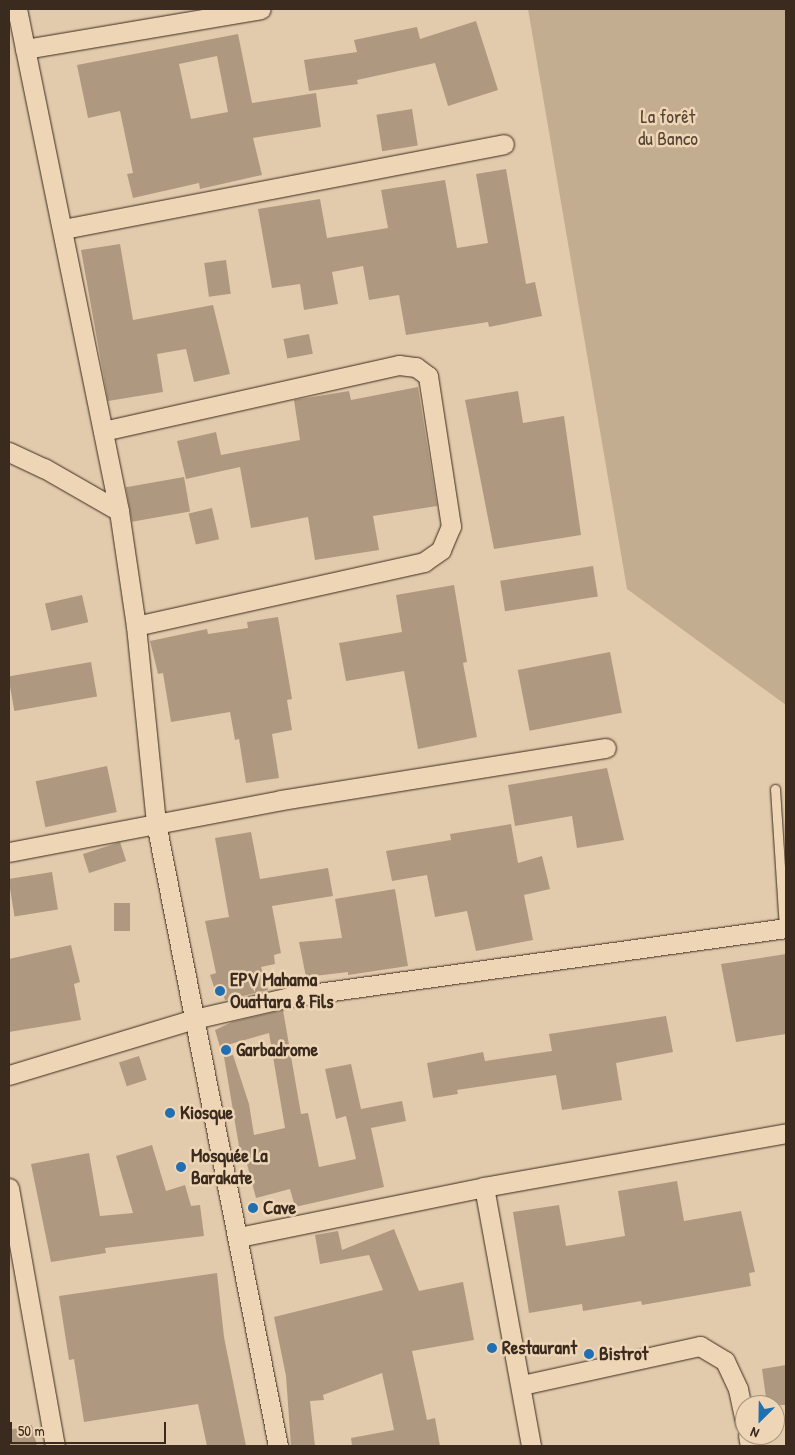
<!DOCTYPE html>
<meta charset="utf-8">
<style>
body{margin:0}
#map{position:relative;width:795px;height:1455px;overflow:hidden;background:#e2cbac;font-family:"Patrick Hand",sans-serif}
div>[style]{position:absolute}
.green>*{inset:0;background:#c3ad91}
.building>*{inset:0;background:#ae9980;transform-origin:0 0}
.roads{filter:drop-shadow(0 0 1px #3b2a1e) drop-shadow(0 0 1px #3b2a1e)}
.service>*{height:9px;margin:-4.5px;padding:0 4.5px;transform-origin:4.5px;border-radius:4.5px;background:#edd5b5}
.minor>*{height:19px;margin:-9.5px;padding:0 9.5px;transform-origin:9.5px;border-radius:9.5px;background:#edd5b5}
.dots>*{width:14px;height:14px;translate:-50% -50%;box-sizing:border-box;border:2px solid #edd5b5;border-radius:50%}
span{translate:-50% -50%;white-space:nowrap;text-align:center;line-height:1.15;-webkit-text-stroke:5px #edd5b5;paint-order:stroke}
.park-label{font-size:19px;color:#564435}
.poi-label{font-size:19px;color:#3b2a1e;font-weight:700}
.left{translate:0 -50%;text-align:left}
.frame{position:absolute;inset:0;border:10px solid #3b2a1e;pointer-events:none}
.north{position:absolute;left:735px;top:1395px;width:50px;height:50px;box-sizing:border-box;background:#edd5b5;border:1px solid #a69179;border-radius:50%;rotate:203deg;font-size:14px;font-weight:700;line-height:20px;text-align:center;color:#3b2a1e}
.north::after{content:'';display:block;margin:auto;width:18px;height:22px;background:#1f6fb2;clip-path:polygon(50% 0,100% 100%,50% 72%,0 100%)}
.scale{position:absolute;left:10px;top:1422px;width:156px;height:22px;box-sizing:border-box;border:2px solid #3b2a1e;border-top:0;padding-left:6px;font-size:15px;line-height:18px;white-space:nowrap;color:#3b2a1e;-webkit-text-stroke:4px #edd5b5;paint-order:stroke}
</style>
<div id="map">
<div class="green">
<div style="clip-path:polygon(528px 9px,786px 9px,786px 705px,627px 589px)"></div>
</div>
<div class="building">
<div style="clip-path:polygon(476px 21px,498px 90px,448px 106px,435px 63px,357px 80px,358px 84px,309px 91px,304px 60px,357px 52px,354px 40px,417px 27px,420px 39px)"></div>
<div style="clip-path:polygon(evenodd,238px 34px,252px 103px,316px 93px,321px 127px,253px 138px,262px 175px,200px 189px,199px 183px,133px 198px,127px 174px,133px 173px,120px 111px,88px 118px,77px 65px,238px 34px,217px 56px,228px 112px,191px 119px,179px 64px,217px 56px)"></div>
<div style="left:412px;top:109px;width:37px;height:36px;rotate:81deg"></div>
<div style="clip-path:polygon(506px 169px,526px 284px,535px 282px,542px 316px,489px 327px,488px 322px,406px 335px,399px 295px,369px 300px,363px 266px,332px 272px,338px 304px,304px 310px,300px 284px,272px 288px,258px 209px,320px 199px,327px 238px,388px 228px,381px 190px,445px 180px,457px 248px,488px 243px,476px 174px)"></div>
<div style="clip-path:polygon(120px 244px,133px 320px,213px 305px,230px 374px,194px 382px,186px 349px,157px 354px,163px 392px,108px 401px,81px 250px)"></div>
<div style="left:226px;top:260px;width:34px;height:22px;rotate:82deg"></div>
<div style="left:309px;top:334px;width:20px;height:26px;rotate:79deg"></div>
<div style="clip-path:polygon(418px 387px,437px 506px,373px 516px,379px 550px,315px 560px,308px 517px,251px 528px,240px 467px,186px 479px,177px 441px,216px 432px,221px 455px,300px 440px,294px 400px,349px 391px,351px 400px)"></div>
<div style="clip-path:polygon(518px 391px,523px 423px,564px 416px,581px 535px,494px 549px,465px 400px)"></div>
<div style="left:184px;top:477px;width:35px;height:59px;rotate:80deg"></div>
<div style="left:212px;top:508px;width:32px;height:24px;rotate:77deg"></div>
<div style="left:593px;top:566px;width:31px;height:94px;rotate:81deg"></div>
<div style="clip-path:polygon(454px 585px,467px 662px,463px 663px,477px 737px,418px 749px,404px 671px,346px 681px,339px 643px,402px 632px,396px 595px)"></div>
<div style="left:82px;top:595px;width:28px;height:38px;rotate:77deg"></div>
<div style="clip-path:polygon(278px 617px,292px 699px,287px 700px,292px 730px,272px 734px,279px 778px,246px 783px,239px 739px,235px 740px,230px 712px,171px 722px,163px 673px,158px 674px,150px 641px,207px 629px,208px 634px,248px 628px,247px 622px)"></div>
<div style="left:610px;top:652px;width:62px;height:94px;rotate:79deg"></div>
<div style="left:91px;top:662px;width:35px;height:84px;rotate:80deg"></div>
<div style="left:107px;top:766px;width:47px;height:73px;rotate:78deg"></div>
<div style="clip-path:polygon(607px 768px,624px 840px,577px 848px,572px 816px,515px 826px,508px 785px)"></div>
<div style="clip-path:polygon(511px 824px,518px 863px,542px 856px,550px 889px,524px 895px,533px 940px,476px 951px,467px 911px,435px 917px,427px 875px,392px 881px,386px 851px,451px 840px,450px 834px)"></div>
<div style="clip-path:polygon(251px 832px,260px 879px,328px 868px,333px 896px,272px 906px,281px 953px,274px 955px,275px 964px,261px 967px,268px 990px,225px 1000px,223px 994px,217px 996px,210px 975px,216px 973px,205px 921px,229px 917px,215px 838px)"></div>
<div style="left:120px;top:842px;width:20px;height:39px;rotate:72deg"></div>
<div style="left:52px;top:872px;width:38px;height:44px;rotate:81deg"></div>
<div style="clip-path:polygon(395px 889px,408px 966px,348px 975px,348px 972px,306px 977px,299px 942px,342px 938px,335px 899px)"></div>
<div style="left:114px;top:903px;width:16px;height:28px"></div>
<div style="clip-path:polygon(71px 945px,80px 982px,74px 984px,81px 1020px,9px 1032px,9px 959px)"></div>
<div style="clip-path:polygon(786px 954px,786px 1034px,736px 1042px,721px 964px)"></div>
<div style="clip-path:polygon(283px 1010px,301px 1114px,308px 1113px,319px 1167px,356px 1159px,346px 1116px,336px 1119px,325px 1069px,351px 1064px,361px 1109px,402px 1101px,406px 1121px,371px 1128px,384px 1187px,295px 1207px,290px 1189px,256px 1198px,247px 1164px,242px 1164px,224px 1057px,233px 1055px,249px 1104px,254px 1135px,285px 1128px,269px 1033px,220px 1047px,215px 1030px,232px 1022px)"></div>
<div style="clip-path:polygon(666px 1016px,673px 1052px,616px 1063px,622px 1100px,562px 1110px,556px 1075px,457px 1090px,458px 1094px,433px 1098px,427px 1063px,483px 1052px,485px 1061px,552px 1051px,549px 1034px)"></div>
<div style="left:139px;top:1056px;width:25px;height:21px;rotate:72deg"></div>
<div style="clip-path:polygon(152px 1145px,166px 1191px,185px 1185px,191px 1206px,200px 1205px,204px 1236px,105px 1248px,106px 1253px,51px 1262px,31px 1164px,89px 1153px,100px 1216px,133px 1213px,116px 1156px)"></div>
<div style="clip-path:polygon(677px 1181px,684px 1221px,741px 1211px,755px 1272px,749px 1273px,751px 1286px,642px 1305px,641px 1301px,583px 1311px,582px 1304px,529px 1313px,513px 1212px,559px 1205px,566px 1246px,625px 1236px,618px 1191px)"></div>
<div style="clip-path:polygon(394px 1229px,419px 1291px,463px 1282px,474px 1340px,412px 1351px,427px 1420px,435px 1418px,440px 1446px,352px 1446px,351px 1438px,394px 1430px,382px 1373px,323px 1395px,324px 1400px,310px 1401px,315px 1446px,291px 1446px,286px 1376px,274px 1317px,383px 1290px,369px 1255px,320px 1264px,315px 1235px,338px 1231px,342px 1250px)"></div>
<div style="clip-path:polygon(217px 1273px,224px 1337px,246px 1446px,207px 1446px,198px 1404px,84px 1422px,74px 1359px,69px 1360px,59px 1296px)"></div>
<div style="clip-path:polygon(786px 1365px,786px 1405px,767px 1405px,762px 1369px)"></div>
<div style="clip-path:polygon(32px 1425px,37px 1446px,9px 1446px,9px 1430px)"></div>
</div>
<div class="roads">
<div class="service">
<div style="left:775px;top:789px;width:139px;rotate:86.3deg"></div>
</div>
<div class="minor">
<div style="left:17px;top:9px;width:512px;rotate:78.51deg"></div>
<div style="left:119px;top:511px;width:116px;rotate:81.6deg"></div>
<div style="left:136px;top:626px;width:198px;rotate:84.2deg"></div>
<div style="left:156px;top:823px;width:635px;rotate:78.92deg"></div>
<div style="left:25px;top:49px;width:239px;rotate:-9.6deg"></div>
<div style="left:63px;top:229px;width:449px;rotate:-10.9deg"></div>
<div style="left:103px;top:431px;width:303px;rotate:-12.6deg"></div>
<div style="left:399px;top:365px;width:17px;rotate:7deg"></div>
<div style="left:416px;top:367px;width:15px;rotate:37deg"></div>
<div style="left:428px;top:376px;width:152px;rotate:81.3deg"></div>
<div style="left:451px;top:526px;width:26px;rotate:113deg"></div>
<div style="left:441px;top:550px;width:21px;rotate:145deg"></div>
<div style="left:424px;top:562px;width:295px;rotate:167.5deg"></div>
<div style="left:9px;top:452px;width:38px;rotate:25deg"></div>
<div style="left:44px;top:468px;width:86px;rotate:29.8deg"></div>
<div style="left:9px;top:852px;width:277px;rotate:-10.8deg"></div>
<div style="left:281px;top:800px;width:329px;rotate:-9.1deg"></div>
<div style="left:9px;top:1075px;width:193px;rotate:-16.8deg"></div>
<div style="left:194px;top:1019px;width:98px;rotate:-13deg"></div>
<div style="left:289px;top:997px;width:502px;rotate:-7.9deg"></div>
<div style="left:484px;top:1187px;width:263px;rotate:79.7deg"></div>
<div style="left:9px;top:1188px;width:262px;rotate:79.9deg"></div>
<div style="left:239px;top:1237px;width:250px;rotate:-11.5deg"></div>
<div style="left:484px;top:1187px;width:307px;rotate:-10.1deg"></div>
<div style="left:522px;top:1385px;width:182px;rotate:-12.4deg"></div>
<div style="left:700px;top:1346px;width:29px;rotate:31deg"></div>
<div style="left:725px;top:1361px;width:31px;rotate:65deg"></div>
<div style="left:738px;top:1389px;width:35px;rotate:78deg"></div>
<div style="left:748px;top:1435px;width:11px;rotate:80deg"></div>
</div>
</div>
<div class="dots">
<div style="left:220px;top:991px;background:#1f6fb2"></div>
<div style="left:226px;top:1050px;background:#1f6fb2"></div>
<div style="left:170px;top:1113px;background:#1f6fb2"></div>
<div style="left:181px;top:1167px;background:#1f6fb2"></div>
<div style="left:253px;top:1208px;background:#1f6fb2"></div>
<div style="left:492px;top:1348px;background:#1f6fb2"></div>
<div style="left:589px;top:1354px;background:#1f6fb2"></div>
</div>
<div class="park-label">
<span style="left:668px;top:128px">La forêt<br>du Banco</span>
</div>
<div class="poi-label">
<span class="left" style="left:230px;top:991px">EPV Mahama<br>Ouattara &amp; Fils</span>
<span class="left" style="left:236px;top:1050px">Garbadrome</span>
<span class="left" style="left:180px;top:1113px">Kiosque</span>
<span class="left" style="left:191px;top:1167px">Mosquée La<br>Barakate</span>
<span class="left" style="left:263px;top:1208px">Cave</span>
<span class="left" style="left:502px;top:1348px">Restaurant</span>
<span class="left" style="left:599px;top:1354px">Bistrot</span>
</div>
<div class="frame"></div>
<div class="north">N</div>
<div class="scale">50 m</div>
</div>
